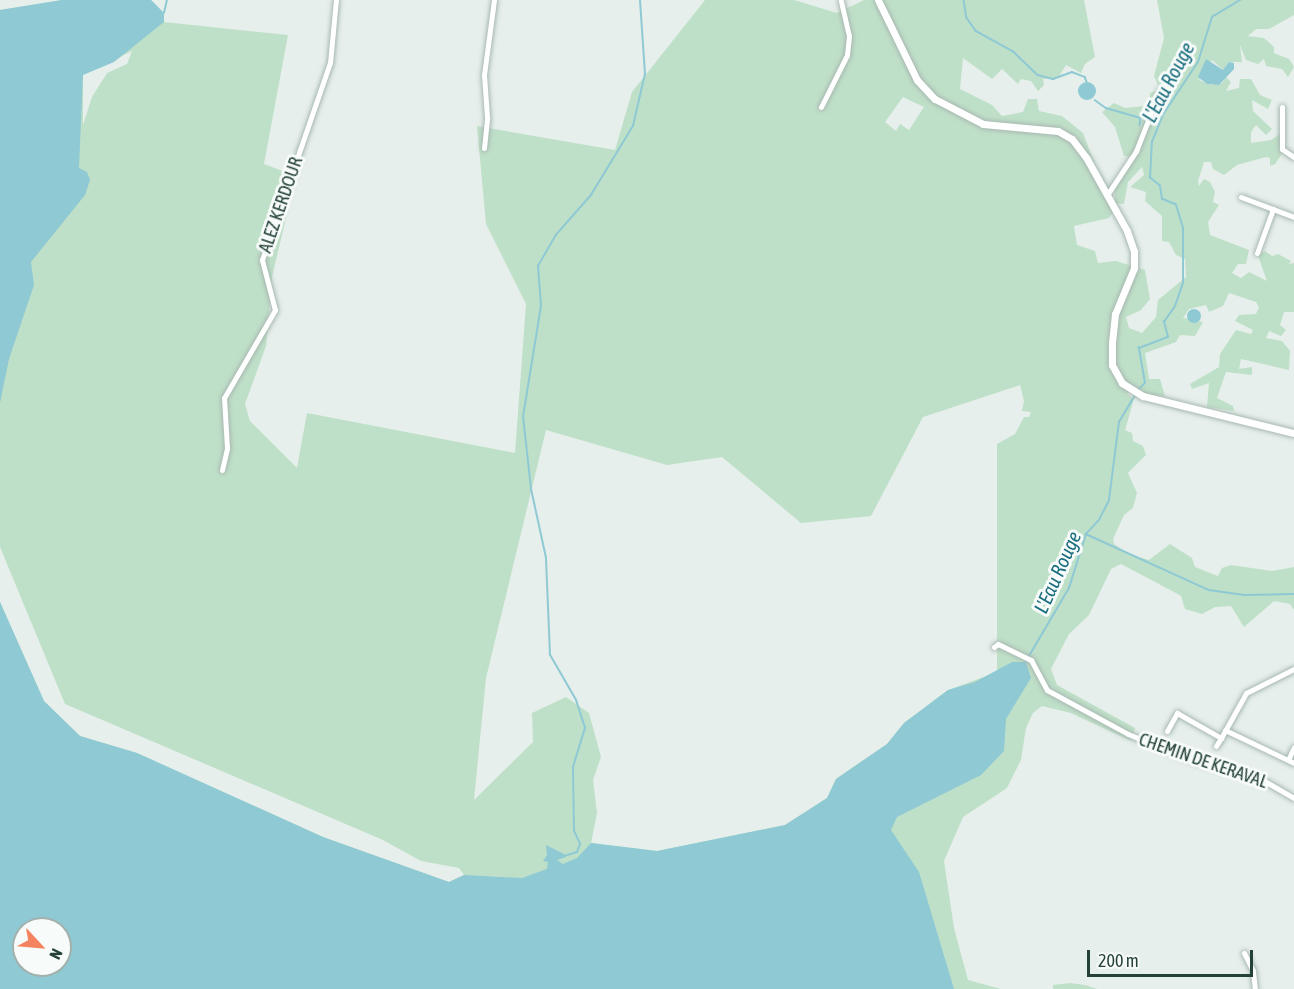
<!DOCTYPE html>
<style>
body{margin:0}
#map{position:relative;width:1294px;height:989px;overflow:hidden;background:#e6efeb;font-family:"Asap Condensed",sans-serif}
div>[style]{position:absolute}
.green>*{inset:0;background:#bfe0c8}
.water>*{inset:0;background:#8ec9d4}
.round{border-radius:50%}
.stream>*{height:1.5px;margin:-0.75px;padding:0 0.75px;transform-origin:0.75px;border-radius:0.75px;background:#8ec9d4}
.roads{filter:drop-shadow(0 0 2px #a8b8b2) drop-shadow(0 0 2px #a8b8b2)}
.minor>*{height:5px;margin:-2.5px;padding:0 2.5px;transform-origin:2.5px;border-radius:2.5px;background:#fff}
.tertiary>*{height:7px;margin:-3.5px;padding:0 3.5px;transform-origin:3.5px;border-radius:3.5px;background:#fff}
span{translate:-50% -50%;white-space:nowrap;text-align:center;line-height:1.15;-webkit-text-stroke:6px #f7fbf9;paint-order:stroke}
.street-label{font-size:18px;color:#24423a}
.water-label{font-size:20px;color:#1c6f80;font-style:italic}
.north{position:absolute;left:12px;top:917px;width:60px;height:60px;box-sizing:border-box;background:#f7fbf9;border:2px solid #a3b1ad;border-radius:50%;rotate:116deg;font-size:16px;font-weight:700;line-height:24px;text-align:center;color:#24423a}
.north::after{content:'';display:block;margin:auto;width:21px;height:27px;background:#f4845f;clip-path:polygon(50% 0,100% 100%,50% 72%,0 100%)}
.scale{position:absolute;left:1087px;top:950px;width:166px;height:27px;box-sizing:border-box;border:3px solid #24423a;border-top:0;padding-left:8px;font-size:18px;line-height:21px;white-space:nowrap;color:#24423a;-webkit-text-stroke:4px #f7fbf9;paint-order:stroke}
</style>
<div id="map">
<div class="green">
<div style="clip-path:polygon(evenodd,62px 0,151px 0,164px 13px,164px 22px,288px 35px,264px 164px,296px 176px,272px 277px,266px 346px,245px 404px,250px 421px,297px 468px,307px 413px,515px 453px,526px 304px,486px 224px,477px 126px,615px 150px,632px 92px,705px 0,794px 0,837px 13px,864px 0,1084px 0,1095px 57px,1085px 64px,1081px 73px,1066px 65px,1058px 78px,1043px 79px,1044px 85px,1038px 91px,1031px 81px,1021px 79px,1018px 84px,1002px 69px,992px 79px,963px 58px,960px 89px,992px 105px,1002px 116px,1023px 112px,1028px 99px,1037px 99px,1039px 111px,1062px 116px,1083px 133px,1113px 212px,1109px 218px,1074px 226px,1077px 245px,1095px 251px,1098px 263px,1116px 261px,1145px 270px,1150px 299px,1141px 310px,1126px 317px,1129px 328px,1142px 333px,1156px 317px,1158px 300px,1186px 277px,1185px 259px,1176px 255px,1169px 242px,1162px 241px,1162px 216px,1145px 201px,1146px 192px,1130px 187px,1144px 175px,1142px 167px,1128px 182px,1124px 204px,1115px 203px,1115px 188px,1135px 157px,1124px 156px,1115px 127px,1102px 112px,1114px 103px,1125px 108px,1144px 106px,1149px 110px,1150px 93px,1159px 90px,1163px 96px,1168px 92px,1165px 84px,1158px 85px,1154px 76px,1164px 38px,1157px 0,1294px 0,1294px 15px,1269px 29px,1256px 29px,1248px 36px,1264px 38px,1274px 47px,1274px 53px,1289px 59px,1294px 67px,1288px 77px,1282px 69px,1266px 66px,1264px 59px,1258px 64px,1246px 60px,1240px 45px,1242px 62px,1229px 62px,1223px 70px,1212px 60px,1199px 80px,1211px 85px,1222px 83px,1226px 77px,1231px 82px,1226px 91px,1239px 88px,1240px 79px,1251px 79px,1260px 95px,1272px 100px,1268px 109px,1252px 100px,1253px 111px,1272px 129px,1266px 135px,1256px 125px,1251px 132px,1251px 143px,1271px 140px,1280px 134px,1282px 154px,1275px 164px,1270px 166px,1270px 158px,1266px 157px,1237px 165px,1224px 175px,1213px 169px,1211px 162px,1204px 162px,1198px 181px,1199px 186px,1204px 179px,1210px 182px,1215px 192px,1213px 202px,1219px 205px,1208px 222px,1210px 235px,1249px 250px,1246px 264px,1238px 264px,1232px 273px,1241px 278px,1249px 272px,1267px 281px,1258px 256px,1265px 251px,1272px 256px,1278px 254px,1291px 261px,1289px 264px,1294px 263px,1294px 312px,1284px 312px,1280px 325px,1286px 330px,1281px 336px,1269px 331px,1266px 338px,1282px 341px,1290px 351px,1289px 370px,1241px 359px,1239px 369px,1252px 367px,1252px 375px,1226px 372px,1217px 398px,1233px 406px,1234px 411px,1207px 407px,1209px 383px,1192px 389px,1190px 384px,1219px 367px,1220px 354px,1236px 330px,1251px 334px,1253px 330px,1235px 321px,1239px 315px,1256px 314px,1259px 307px,1256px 302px,1229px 293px,1223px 306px,1209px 312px,1206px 305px,1189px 309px,1183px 318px,1203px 322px,1195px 336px,1180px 335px,1176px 342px,1145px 353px,1149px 379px,1160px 379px,1165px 396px,1145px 395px,1132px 386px,1127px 394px,1134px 399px,1125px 430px,1132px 433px,1133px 441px,1143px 446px,1146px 455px,1128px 473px,1137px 493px,1133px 508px,1124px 515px,1113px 539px,1114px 544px,1129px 554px,1149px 560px,1170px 544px,1192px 558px,1195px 567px,1218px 576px,1222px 568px,1231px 565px,1272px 571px,1294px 567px,1294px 610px,1290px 604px,1274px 601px,1244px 627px,1231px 606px,1215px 607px,1202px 614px,1185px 609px,1181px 596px,1172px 591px,1121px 564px,1111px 569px,1089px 615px,1069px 634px,1051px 669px,1057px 685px,1135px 728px,1131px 741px,1071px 713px,1042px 706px,1033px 713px,1026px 728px,1021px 760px,1007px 788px,963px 817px,944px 861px,954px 928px,968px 980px,1001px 989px,0 989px,0 602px,44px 701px,80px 736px,137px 753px,323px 837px,449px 882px,464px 875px,459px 868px,421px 861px,383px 840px,65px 704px,0 547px,0 10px,62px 0,132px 51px,127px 64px,107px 73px,92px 97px,83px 125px,83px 75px,132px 51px,62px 0,903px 97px,924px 107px,909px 130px,900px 124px,896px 131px,885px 122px,903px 97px,62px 0,1020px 385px,1024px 401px,1022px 411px,1031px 412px,1029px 417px,1024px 417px,1015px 434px,997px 444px,997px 672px,948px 690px,904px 723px,887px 744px,836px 779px,827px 798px,785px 825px,657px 851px,591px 843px,597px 813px,593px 780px,601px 757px,589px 713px,566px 697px,532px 713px,533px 742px,474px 800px,486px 678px,546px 430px,667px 465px,722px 457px,801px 523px,871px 516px,923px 417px,1020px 385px,62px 0,24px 929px,60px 929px,60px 965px,24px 965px,24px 929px)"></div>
<div style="clip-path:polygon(1070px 983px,1085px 985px,1097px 989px,1053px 989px,1053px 985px)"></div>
</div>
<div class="water">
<div style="clip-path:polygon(62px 0,151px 0,164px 13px,164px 22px,114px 62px,83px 75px,79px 168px,87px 172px,90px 180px,85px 195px,31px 262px,34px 285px,9px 359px,0 403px,0 10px)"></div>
<div style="clip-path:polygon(1206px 59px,1223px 70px,1229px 62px,1234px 63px,1234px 69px,1219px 85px,1207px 84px,1198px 77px)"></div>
<div class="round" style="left:1078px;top:82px;width:18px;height:18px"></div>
<div class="round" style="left:1187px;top:309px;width:14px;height:14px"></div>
<div style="clip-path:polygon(evenodd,0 602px,44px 701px,80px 736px,137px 753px,323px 837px,449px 882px,464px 875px,522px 878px,547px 869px,548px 862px,543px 861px,547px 855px,546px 845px,564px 854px,566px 857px,557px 860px,563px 864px,577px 858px,591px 843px,657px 851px,785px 825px,827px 798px,836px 779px,887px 744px,904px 723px,948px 690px,975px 682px,1012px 662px,1026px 662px,1031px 678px,1006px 719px,1004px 751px,981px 775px,897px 817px,891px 830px,919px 872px,954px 989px,0 989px,0 602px,24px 929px,60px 929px,60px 965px,24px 965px,24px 929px)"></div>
</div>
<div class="stream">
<div style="left:964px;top:0;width:18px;rotate:81deg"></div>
<div style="left:967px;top:18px;width:16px;rotate:55deg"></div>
<div style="left:976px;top:31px;width:43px;rotate:28.9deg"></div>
<div style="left:1014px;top:52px;width:33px;rotate:44deg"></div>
<div style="left:1038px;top:75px;width:16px;rotate:15deg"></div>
<div style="left:1053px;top:79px;width:20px;rotate:-20deg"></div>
<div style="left:1072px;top:72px;width:14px;rotate:21deg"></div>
<div style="left:1085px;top:77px;width:5px;rotate:68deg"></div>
<div style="left:164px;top:13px;width:13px;rotate:-77deg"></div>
<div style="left:1095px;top:100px;width:14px;rotate:36deg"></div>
<div style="left:1106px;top:108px;width:36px;rotate:16deg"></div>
<div style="left:1141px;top:118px;width:7px;rotate:98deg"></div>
<div style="left:1139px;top:389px;width:8px;rotate:-45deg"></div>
<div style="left:1145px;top:383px;width:36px;rotate:-100deg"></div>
<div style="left:1139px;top:348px;width:31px;rotate:-21deg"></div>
<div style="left:1168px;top:337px;width:16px;rotate:-105deg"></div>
<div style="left:1164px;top:322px;width:19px;rotate:-55deg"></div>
<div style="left:1175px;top:306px;width:24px;rotate:-71deg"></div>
<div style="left:1183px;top:283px;width:55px;rotate:-90deg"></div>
<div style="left:1183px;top:228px;width:24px;rotate:-107deg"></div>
<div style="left:1176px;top:205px;width:15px;rotate:-157deg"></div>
<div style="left:1162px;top:199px;width:13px;rotate:-99deg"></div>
<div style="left:1160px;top:186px;width:13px;rotate:-141deg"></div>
<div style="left:1150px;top:178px;width:36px;rotate:-87deg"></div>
<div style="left:1152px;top:142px;width:31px;rotate:-68deg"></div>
<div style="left:1164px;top:113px;width:61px;rotate:-56.3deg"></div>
<div style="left:1198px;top:62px;width:47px;rotate:-72.7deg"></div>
<div style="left:1212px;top:17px;width:33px;rotate:-31deg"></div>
<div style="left:1086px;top:534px;width:135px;rotate:24.5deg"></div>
<div style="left:1209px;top:590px;width:37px;rotate:8deg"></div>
<div style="left:1246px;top:595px;width:48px;rotate:-1.2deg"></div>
<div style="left:1025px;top:663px;width:87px;rotate:-59.6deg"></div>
<div style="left:1069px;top:588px;width:57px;rotate:-72.5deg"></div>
<div style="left:1086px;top:534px;width:19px;rotate:-47deg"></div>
<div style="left:1099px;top:520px;width:22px;rotate:-63deg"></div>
<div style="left:1109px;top:500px;width:79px;rotate:-82.7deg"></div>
<div style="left:1119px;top:422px;width:31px;rotate:-59deg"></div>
<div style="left:564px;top:856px;width:14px;rotate:-17deg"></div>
<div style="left:577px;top:852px;width:9px;rotate:-69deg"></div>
<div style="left:580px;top:844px;width:14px;rotate:-115deg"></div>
<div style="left:574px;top:831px;width:64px;rotate:-90.9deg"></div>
<div style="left:573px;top:767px;width:41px;rotate:-72.9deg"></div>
<div style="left:585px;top:728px;width:29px;rotate:-108deg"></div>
<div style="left:576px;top:700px;width:52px;rotate:-120deg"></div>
<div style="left:550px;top:655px;width:97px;rotate:-92.4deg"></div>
<div style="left:546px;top:558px;width:71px;rotate:-102.3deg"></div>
<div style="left:531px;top:489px;width:72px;rotate:-96.3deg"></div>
<div style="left:523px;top:417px;width:112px;rotate:-80.8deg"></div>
<div style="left:541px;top:306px;width:40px;rotate:-94.3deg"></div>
<div style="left:538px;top:266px;width:34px;rotate:-60deg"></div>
<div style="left:555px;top:236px;width:55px;rotate:-48.7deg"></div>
<div style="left:591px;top:195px;width:81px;rotate:-58.7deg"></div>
<div style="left:633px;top:126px;width:53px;rotate:-77deg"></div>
<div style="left:645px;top:74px;width:74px;rotate:-93.9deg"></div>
</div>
<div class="roads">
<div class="minor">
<div style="left:821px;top:107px;width:58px;rotate:-63.4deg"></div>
<div style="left:847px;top:55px;width:19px;rotate:-84deg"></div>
<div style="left:849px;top:36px;width:37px;rotate:-103deg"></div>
<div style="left:1282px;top:107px;width:42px;rotate:90deg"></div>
<div style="left:1282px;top:149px;width:14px;rotate:34deg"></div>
<div style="left:484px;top:148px;width:31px;rotate:-84deg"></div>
<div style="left:487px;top:117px;width:42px;rotate:-94.1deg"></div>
<div style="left:484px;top:75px;width:76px;rotate:-82.4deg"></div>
<div style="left:1107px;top:195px;width:53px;rotate:-56.6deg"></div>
<div style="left:1136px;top:151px;width:66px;rotate:-68.5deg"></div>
<div style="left:1241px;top:197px;width:57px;rotate:20.7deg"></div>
<div style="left:1257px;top:253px;width:47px;rotate:-70deg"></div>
<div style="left:222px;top:470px;width:23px;rotate:-77deg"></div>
<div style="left:227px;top:448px;width:50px;rotate:-93.4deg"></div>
<div style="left:224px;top:398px;width:102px;rotate:-59.9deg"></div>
<div style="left:275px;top:310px;width:52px;rotate:-104.6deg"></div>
<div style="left:262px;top:260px;width:208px;rotate:-71deg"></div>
<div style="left:330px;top:63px;width:63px;rotate:-84.6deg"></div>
<div style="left:994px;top:647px;width:5px;rotate:-37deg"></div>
<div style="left:998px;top:644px;width:37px;rotate:26deg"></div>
<div style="left:1031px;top:660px;width:34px;rotate:62deg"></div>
<div style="left:1047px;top:690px;width:92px;rotate:28.5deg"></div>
<div style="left:1128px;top:734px;width:69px;rotate:22.1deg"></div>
<div style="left:1192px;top:760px;width:72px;rotate:15.4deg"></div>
<div style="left:1261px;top:779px;width:38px;rotate:30deg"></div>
<div style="left:1225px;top:730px;width:76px;rotate:25.6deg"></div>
<div style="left:1167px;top:731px;width:21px;rotate:-61deg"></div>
<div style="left:1177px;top:713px;width:51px;rotate:29.6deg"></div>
<div style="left:1221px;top:738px;width:51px;rotate:-60.9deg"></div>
<div style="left:1246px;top:693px;width:54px;rotate:-26.6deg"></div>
<div style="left:1216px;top:746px;width:9px;rotate:-58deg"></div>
<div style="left:1288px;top:760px;width:14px;rotate:-65deg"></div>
<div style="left:1244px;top:953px;width:20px;rotate:63deg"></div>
<div style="left:1253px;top:971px;width:18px;rotate:84deg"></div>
</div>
<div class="tertiary">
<div style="left:878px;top:0;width:89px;rotate:64deg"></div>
<div style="left:917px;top:80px;width:26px;rotate:47deg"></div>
<div style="left:935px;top:99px;width:54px;rotate:27.5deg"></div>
<div style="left:983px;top:124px;width:75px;rotate:5.3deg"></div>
<div style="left:1058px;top:131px;width:16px;rotate:30deg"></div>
<div style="left:1072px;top:139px;width:25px;rotate:53deg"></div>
<div style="left:1087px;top:159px;width:82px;rotate:60.9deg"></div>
<div style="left:1127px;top:231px;width:21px;rotate:71deg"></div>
<div style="left:1134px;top:251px;width:17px;rotate:90deg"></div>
<div style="left:1134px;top:268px;width:50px;rotate:112.4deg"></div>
<div style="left:1115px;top:314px;width:29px;rotate:96deg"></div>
<div style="left:1112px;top:343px;width:22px;rotate:90deg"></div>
<div style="left:1112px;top:365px;width:21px;rotate:61deg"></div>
<div style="left:1122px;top:383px;width:25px;rotate:32deg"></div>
<div style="left:1143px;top:396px;width:155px;rotate:13.8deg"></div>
</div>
</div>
<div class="street-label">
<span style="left:281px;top:205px;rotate:-71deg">ALEZ KERDOUR</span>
<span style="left:1203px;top:761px;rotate:19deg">CHEMIN DE KERAVAL</span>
</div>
<div class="water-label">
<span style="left:1168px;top:82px;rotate:-62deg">L'Eau Rouge</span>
<span style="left:1057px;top:572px;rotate:-66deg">L'Eau Rouge</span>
</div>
<div class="north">N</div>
<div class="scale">200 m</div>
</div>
